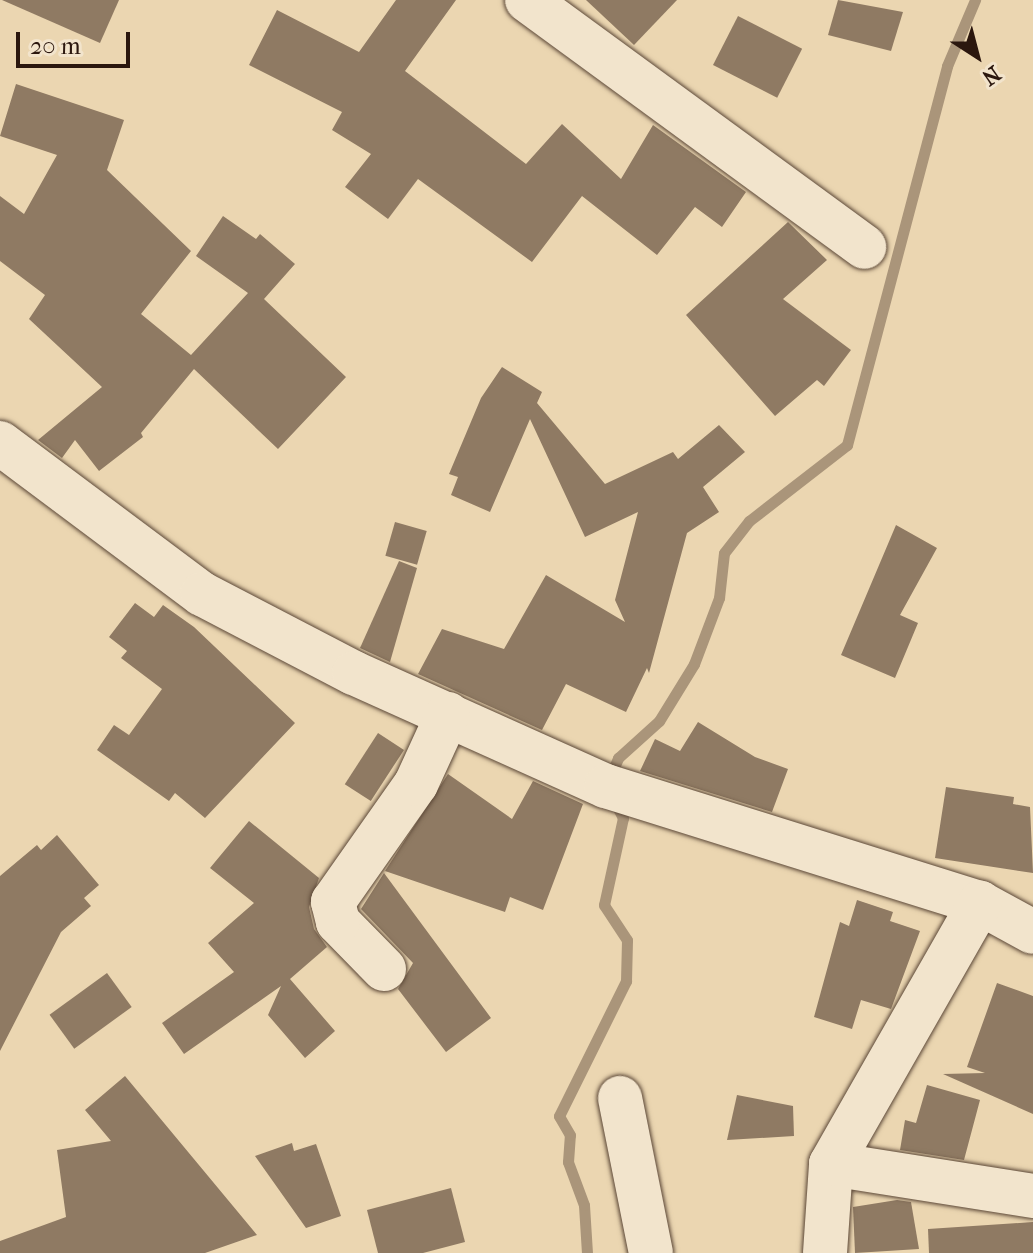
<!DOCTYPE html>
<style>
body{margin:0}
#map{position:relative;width:1033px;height:1253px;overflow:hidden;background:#ebd6b1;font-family:"IM FELL French Canon",serif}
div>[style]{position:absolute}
.stream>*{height:11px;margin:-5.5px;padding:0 5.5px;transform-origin:5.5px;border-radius:5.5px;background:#aa957a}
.building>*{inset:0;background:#8f7a63;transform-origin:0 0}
.roads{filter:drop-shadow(0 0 2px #5b4737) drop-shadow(0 0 2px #5b4737)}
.minor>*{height:44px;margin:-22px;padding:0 22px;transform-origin:22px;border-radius:22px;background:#f2e4cc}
span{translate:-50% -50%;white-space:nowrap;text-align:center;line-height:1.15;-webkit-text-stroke:8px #f2e4cc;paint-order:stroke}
.north{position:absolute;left:937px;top:16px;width:80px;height:80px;-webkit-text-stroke:6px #f2e4cc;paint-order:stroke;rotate:144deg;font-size:22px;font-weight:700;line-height:32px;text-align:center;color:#2b170e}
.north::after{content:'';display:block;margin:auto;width:28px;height:36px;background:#2b170e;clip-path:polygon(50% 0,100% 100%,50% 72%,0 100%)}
.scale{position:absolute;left:16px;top:32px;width:114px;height:36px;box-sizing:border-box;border:4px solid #2b170e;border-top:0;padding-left:10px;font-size:24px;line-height:28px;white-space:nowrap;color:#2b170e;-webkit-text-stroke:6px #f2e4cc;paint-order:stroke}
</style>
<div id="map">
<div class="stream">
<div style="left:610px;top:777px;width:21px;rotate:-67deg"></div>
<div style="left:618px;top:758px;width:55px;rotate:-42.1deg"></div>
<div style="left:659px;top:721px;width:67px;rotate:-58.4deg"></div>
<div style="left:694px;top:664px;width:71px;rotate:-69.3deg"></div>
<div style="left:719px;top:598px;width:45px;rotate:-83.7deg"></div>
<div style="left:724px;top:553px;width:41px;rotate:-52deg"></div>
<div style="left:749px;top:521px;width:124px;rotate:-37.8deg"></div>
<div style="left:847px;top:445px;width:392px;rotate:-75.2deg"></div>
<div style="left:947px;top:66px;width:72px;rotate:-67deg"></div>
<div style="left:587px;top:1253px;width:48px;rotate:-93.6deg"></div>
<div style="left:584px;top:1205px;width:46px;rotate:-110.4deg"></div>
<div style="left:568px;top:1162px;width:27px;rotate:-86deg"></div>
<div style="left:570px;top:1135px;width:22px;rotate:-120deg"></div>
<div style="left:559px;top:1116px;width:151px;rotate:-63.6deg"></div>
<div style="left:626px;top:981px;width:41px;rotate:-88.6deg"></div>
<div style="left:627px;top:940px;width:42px;rotate:-123.3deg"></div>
<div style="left:604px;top:905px;width:89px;rotate:-77.7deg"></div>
<div style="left:623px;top:818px;width:20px;rotate:-117deg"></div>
</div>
<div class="building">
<div style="clip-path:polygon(2px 0,119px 0,100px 43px)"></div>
<div style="clip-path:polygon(396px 0,456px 0,405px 71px,526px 164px,562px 124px,621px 179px,653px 125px,746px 192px,722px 227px,695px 207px,657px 255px,582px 196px,532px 262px,418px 179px,388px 219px,345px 187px,371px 154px,332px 130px,342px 112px,249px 65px,277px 10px,359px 52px)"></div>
<div style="clip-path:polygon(586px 0,677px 0,634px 45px)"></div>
<div style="clip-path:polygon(838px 0,903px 12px,891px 51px,828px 35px)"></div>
<div style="left:738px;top:16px;width:72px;height:55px;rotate:27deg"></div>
<div style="clip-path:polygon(16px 84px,124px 120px,107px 170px,191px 251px,141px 314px,191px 355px,248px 293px,196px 256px,223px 216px,256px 239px,260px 234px,295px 264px,264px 299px,346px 377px,278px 449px,194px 369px,141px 433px,143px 437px,99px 471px,75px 440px,62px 458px,38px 440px,102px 387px,29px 319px,45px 295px,0 261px,0 196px,24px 214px,57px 155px,0 136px)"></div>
<div style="clip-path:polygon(788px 222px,827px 260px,783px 299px,851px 350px,824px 386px,817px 380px,775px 416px,686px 315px)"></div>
<div style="clip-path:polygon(502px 367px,542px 392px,537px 403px,605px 484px,673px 452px,678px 459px,719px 425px,745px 452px,703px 487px,719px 512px,687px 533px,649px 673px,647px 668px,626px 712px,566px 684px,542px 730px,418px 674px,442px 629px,504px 649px,546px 575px,625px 622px,615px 600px,638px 512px,585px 537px,530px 419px,490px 512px,451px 495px,458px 477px,449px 474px,481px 398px)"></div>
<div style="left:395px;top:522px;width:33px;height:35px;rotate:16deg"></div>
<div style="clip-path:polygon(896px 525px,937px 548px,900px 615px,918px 623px,895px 678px,841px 655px)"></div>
<div style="clip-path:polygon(399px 561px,417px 568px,390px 662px,360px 648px)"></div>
<div style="clip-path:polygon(135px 603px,154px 617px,163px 605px,194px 627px,295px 723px,205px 818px,175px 793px,169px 801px,97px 750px,114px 725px,129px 735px,162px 689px,121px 658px,127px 651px,109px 637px)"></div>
<div style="clip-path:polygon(698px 722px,755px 757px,788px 769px,772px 812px,640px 771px,655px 739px,680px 751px)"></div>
<div style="left:378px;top:733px;width:31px;height:61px;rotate:33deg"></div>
<div style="clip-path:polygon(448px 774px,512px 819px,533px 781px,583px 804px,543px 910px,510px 897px,505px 912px,385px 871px)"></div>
<div style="clip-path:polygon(946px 787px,1014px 797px,1013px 804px,1030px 807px,1033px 873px,935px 858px)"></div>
<div style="clip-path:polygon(249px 821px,319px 878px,309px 907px,314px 929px,327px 947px,290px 979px,335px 1031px,305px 1058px,268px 1015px,281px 986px,184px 1054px,162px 1023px,234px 972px,208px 943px,254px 903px,210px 868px)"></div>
<div style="clip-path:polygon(57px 835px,99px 885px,84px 898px,91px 906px,61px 932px,0 1051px,0 876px,37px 845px,41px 850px)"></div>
<div style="clip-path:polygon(384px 873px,491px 1018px,446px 1052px,398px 989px,413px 963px,361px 909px)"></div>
<div style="clip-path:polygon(857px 900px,893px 912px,890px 921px,920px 931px,891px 1009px,861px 1000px,852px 1029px,814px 1017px,840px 922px,849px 926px)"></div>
<div style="left:107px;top:973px;width:42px;height:71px;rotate:54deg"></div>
<div style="clip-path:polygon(997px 983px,1033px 996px,1033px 1114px,943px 1074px,985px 1073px,967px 1067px)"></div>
<div style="clip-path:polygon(125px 1076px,257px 1235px,205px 1253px,0 1253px,0 1241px,66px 1217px,57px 1150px,111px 1141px,85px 1110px)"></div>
<div style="clip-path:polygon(927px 1085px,980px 1100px,964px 1160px,900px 1150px,905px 1120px,916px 1123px)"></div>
<div style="clip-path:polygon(737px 1095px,793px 1106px,794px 1136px,727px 1140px)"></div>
<div style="clip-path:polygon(292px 1143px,294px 1151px,316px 1144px,341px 1216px,306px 1228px,255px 1156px)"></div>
<div style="clip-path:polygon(451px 1188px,465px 1242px,423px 1253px,378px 1253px,367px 1210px)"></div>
<div style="clip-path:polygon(897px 1200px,911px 1202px,919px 1249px,855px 1253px,853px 1207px)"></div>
<div style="clip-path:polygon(1033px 1222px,1033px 1253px,929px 1253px,928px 1229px)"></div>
</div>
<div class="roads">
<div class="minor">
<div style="left:527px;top:0;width:418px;rotate:36.2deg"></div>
<div style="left:0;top:443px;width:252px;rotate:36.8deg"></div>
<div style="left:202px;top:594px;width:171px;rotate:27.5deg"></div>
<div style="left:354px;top:673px;width:276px;rotate:24.2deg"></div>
<div style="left:606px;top:786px;width:392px;rotate:17.4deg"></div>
<div style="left:980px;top:903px;width:60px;rotate:28.7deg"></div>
<div style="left:384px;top:969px;width:66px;rotate:-134.4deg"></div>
<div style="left:338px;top:922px;width:21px;rotate:-104deg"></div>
<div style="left:333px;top:902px;width:144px;rotate:-54.9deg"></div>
<div style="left:416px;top:784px;width:77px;rotate:-65.4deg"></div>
<div style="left:620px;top:1098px;width:158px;rotate:78.7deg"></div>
<div style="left:831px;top:1164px;width:205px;rotate:9deg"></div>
<div style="left:825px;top:1253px;width:89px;rotate:-86.1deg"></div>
<div style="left:831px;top:1164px;width:301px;rotate:-60.3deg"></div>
</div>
</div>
<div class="north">N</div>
<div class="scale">20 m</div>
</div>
